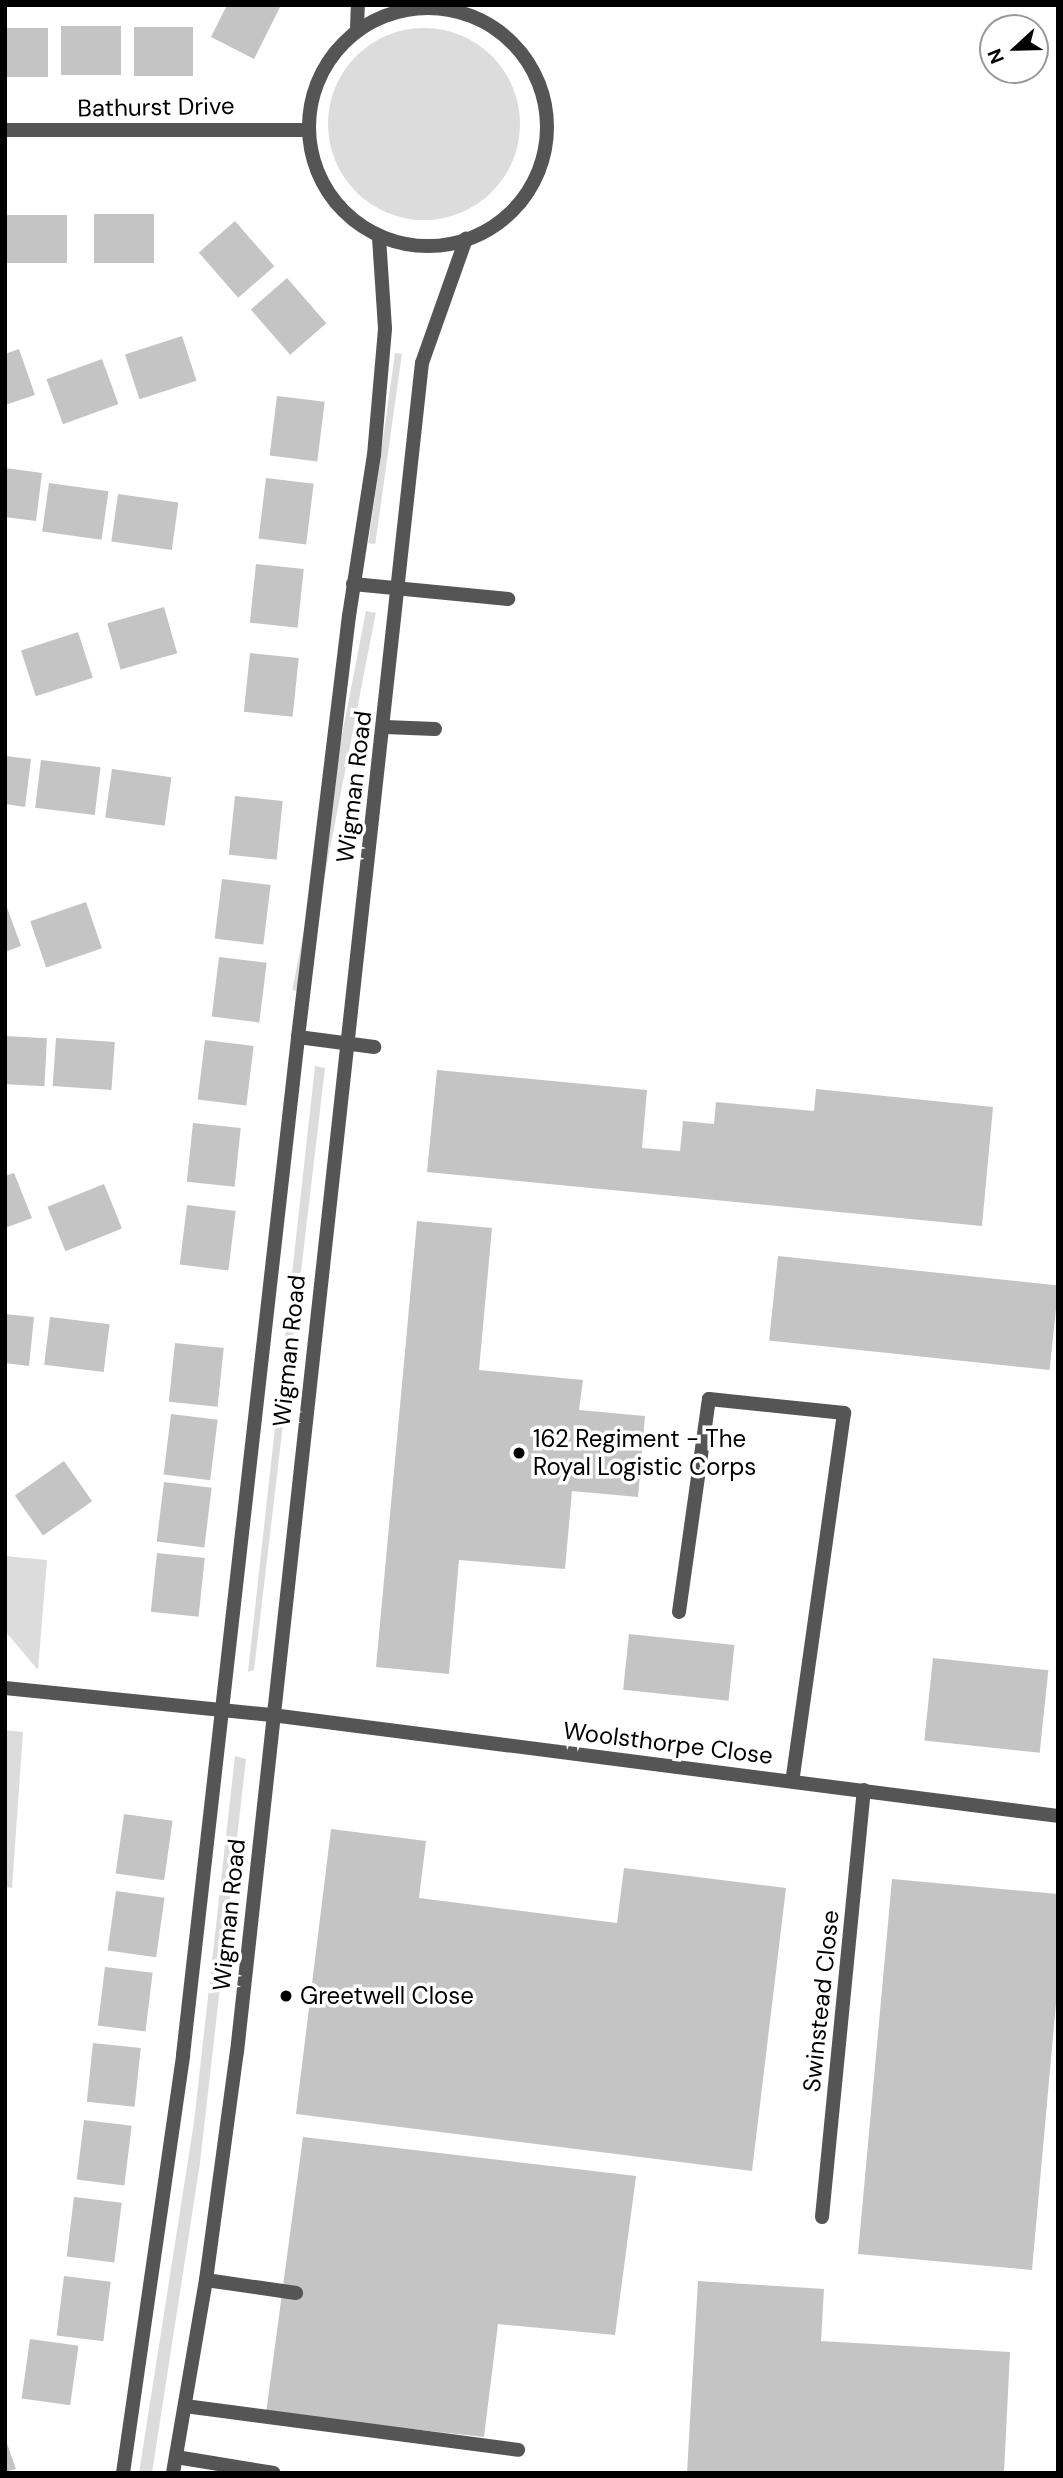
<!DOCTYPE html>
<style>
body{margin:0}
#map{position:relative;width:1063px;height:2478px;overflow:hidden;background:#fff;font-family:"DM Sans",sans-serif}
div>[style]{position:absolute}
.green>*{inset:0;background:#dcdcdc;transform-origin:0 0}
.round{border-radius:50%}
.building>*{inset:0;background:#c4c4c4;transform-origin:0 0}
.service>*{height:14px;margin:-7px;padding:0 7px;transform-origin:7px;border-radius:7px;background:#555}
.minor>*{height:14px;margin:-7px;padding:0 7px;transform-origin:7px;border-radius:7px;background:#555}
.tertiary>*{height:14px;margin:-7px;padding:0 7px;transform-origin:7px;border-radius:7px;background:#555}
.tertiary>.ring{margin:-7px;padding:0;box-sizing:content-box;background:none;border:14px solid #555;border-radius:50%}
.dots>*{width:19px;height:19px;translate:-50% -50%;box-sizing:border-box;border:4px solid #fff;border-radius:50%}
span{translate:-50% -50%;white-space:nowrap;text-align:center;line-height:1.15;-webkit-text-stroke:7px #fff;paint-order:stroke}
.street-label{font-size:24px;color:#000}
.poi-label{font-size:24px;color:#000}
.left{translate:0 -50%;text-align:left}
.frame{position:absolute;inset:0;border:7px solid #000;pointer-events:none}
.north{position:absolute;left:979px;top:14px;width:70px;height:70px;box-sizing:border-box;background:#fff;border:2px solid #999;border-radius:50%;rotate:248deg;font-size:19px;font-weight:700;line-height:28px;text-align:center;color:#000}
.north::after{content:'';display:block;margin:auto;width:24px;height:32px;background:#000;clip-path:polygon(50% 0,100% 100%,50% 72%,0 100%)}
</style>
<div id="map">
<div class="green">
<div class="round" style="left:328px;top:28px;width:192px;height:192px"></div>
<div style="left:395px;top:353px;width:7px;height:192px;rotate:8deg"></div>
<div style="left:366px;top:611px;width:10px;height:386px;rotate:11deg"></div>
<div style="clip-path:polygon(315px 1066px,325px 1068px,254px 1670px,248px 1672px)"></div>
<div style="clip-path:polygon(5px 1556px,47px 1560px,38px 1670px,5px 1631px)"></div>
<div style="clip-path:polygon(5px 1730px,23px 1732px,12px 1888px,5px 1887px)"></div>
<div style="clip-path:polygon(235px 1756px,246px 1759px,200px 2163px,152px 2473px,139px 2473px,194px 2122px)"></div>
</div>
<div class="building">
<div style="clip-path:polygon(227px 5px,281px 5px,254px 59px,211px 37px)"></div>
<div style="left:121px;top:26px;width:49px;height:60px;rotate:90deg"></div>
<div style="left:134px;top:27px;width:59px;height:49px"></div>
<div style="left:5px;top:28px;width:43px;height:49px"></div>
<div style="left:154px;top:214px;width:49px;height:60px;rotate:90deg"></div>
<div style="left:7px;top:215px;width:60px;height:48px"></div>
<div style="left:235px;top:221px;width:60px;height:48px;rotate:49deg"></div>
<div style="left:287px;top:278px;width:60px;height:48px;rotate:49deg"></div>
<div style="left:182px;top:336px;width:47px;height:60px;rotate:72deg"></div>
<div style="clip-path:polygon(19px 349px,35px 395px,5px 405px,5px 354px)"></div>
<div style="left:102px;top:359px;width:48px;height:59px;rotate:70deg"></div>
<div style="left:277px;top:396px;width:48px;height:60px;rotate:7deg"></div>
<div style="clip-path:polygon(5px 468px,42px 473px,36px 521px,5px 517px)"></div>
<div style="left:266px;top:478px;width:48px;height:61px;rotate:7deg"></div>
<div style="left:49px;top:483px;width:60px;height:49px;rotate:8deg"></div>
<div style="left:118px;top:494px;width:61px;height:48px;rotate:8deg"></div>
<div style="left:256px;top:564px;width:48px;height:59px;rotate:6deg"></div>
<div style="left:164px;top:607px;width:48px;height:59px;rotate:74deg"></div>
<div style="left:78px;top:632px;width:48px;height:60px;rotate:72deg"></div>
<div style="left:250px;top:653px;width:49px;height:59px;rotate:6deg"></div>
<div style="clip-path:polygon(5px 756px,31px 759px,25px 807px,5px 804px)"></div>
<div style="left:41px;top:760px;width:60px;height:48px;rotate:7deg"></div>
<div style="left:112px;top:769px;width:60px;height:49px;rotate:8deg"></div>
<div style="left:235px;top:796px;width:48px;height:59px;rotate:6deg"></div>
<div style="left:222px;top:879px;width:49px;height:60px;rotate:7deg"></div>
<div style="clip-path:polygon(5px 902px,21px 946px,5px 952px)"></div>
<div style="left:86px;top:902px;width:49px;height:59px;rotate:71deg"></div>
<div style="left:219px;top:957px;width:48px;height:60px;rotate:7deg"></div>
<div style="left:5px;top:1036px;width:42px;height:48px;rotate:3deg"></div>
<div style="left:56px;top:1038px;width:59px;height:48px;rotate:4deg"></div>
<div style="left:205px;top:1040px;width:49px;height:60px;rotate:7deg"></div>
<div style="clip-path:polygon(437px 1070px,647px 1090px,642px 1148px,680px 1151px,683px 1121px,714px 1124px,716px 1102px,814px 1111px,816px 1089px,993px 1107px,982px 1226px,427px 1172px)"></div>
<div style="left:193px;top:1123px;width:48px;height:59px;rotate:6deg"></div>
<div style="clip-path:polygon(14px 1173px,32px 1218px,5px 1228px,5px 1176px)"></div>
<div style="left:104px;top:1184px;width:48px;height:61px;rotate:68deg"></div>
<div style="left:187px;top:1205px;width:49px;height:60px;rotate:7deg"></div>
<div style="clip-path:polygon(417px 1221px,492px 1228px,479px 1370px,583px 1380px,579px 1410px,645px 1416px,638px 1497px,572px 1491px,565px 1569px,459px 1560px,449px 1674px,376px 1667px)"></div>
<div style="left:778px;top:1256px;width:282px;height:85px;rotate:6deg"></div>
<div style="clip-path:polygon(5px 1314px,34px 1317px,29px 1366px,5px 1363px)"></div>
<div style="left:50px;top:1317px;width:60px;height:48px;rotate:7deg"></div>
<div style="left:175px;top:1343px;width:49px;height:59px;rotate:6deg"></div>
<div style="left:171px;top:1414px;width:47px;height:61px;rotate:7deg"></div>
<div style="left:64px;top:1461px;width:49px;height:60px;rotate:55deg"></div>
<div style="left:164px;top:1482px;width:48px;height:60px;rotate:7deg"></div>
<div style="left:157px;top:1553px;width:48px;height:59px;rotate:6deg"></div>
<div style="left:629px;top:1634px;width:106px;height:56px;rotate:6deg"></div>
<div style="left:933px;top:1658px;width:116px;height:83px;rotate:6deg"></div>
<div style="left:124px;top:1814px;width:49px;height:60px;rotate:8deg"></div>
<div style="clip-path:polygon(331px 1829px,426px 1841px,419px 1898px,617px 1923px,624px 1868px,786px 1888px,752px 2171px,296px 2114px)"></div>
<div style="clip-path:polygon(892px 1879px,1058px 1894px,1058px 1981px,1032px 2270px,858px 2254px)"></div>
<div style="left:116px;top:1891px;width:49px;height:60px;rotate:8deg"></div>
<div style="left:105px;top:1967px;width:48px;height:59px;rotate:7deg"></div>
<div style="left:93px;top:2043px;width:48px;height:59px;rotate:6deg"></div>
<div style="left:84px;top:2120px;width:48px;height:60px;rotate:7deg"></div>
<div style="clip-path:polygon(303px 2137px,636px 2176px,615px 2335px,498px 2324px,484px 2437px,266px 2413px)"></div>
<div style="left:74px;top:2197px;width:48px;height:60px;rotate:7deg"></div>
<div style="left:64px;top:2276px;width:47px;height:60px;rotate:7deg"></div>
<div style="clip-path:polygon(698px 2281px,824px 2289px,821px 2341px,1010px 2352px,1004px 2473px,687px 2473px)"></div>
<div style="left:30px;top:2339px;width:49px;height:60px;rotate:8deg"></div>
<div style="clip-path:polygon(5px 2438px,16px 2469px,5px 2472px)"></div>
</div>
<div class="service">
<div style="left:353px;top:584px;width:156px;rotate:5.5deg"></div>
<div style="left:385px;top:727px;width:50px;rotate:2.3deg"></div>
<div style="left:298px;top:1037px;width:77px;rotate:7.5deg"></div>
<div style="left:679px;top:1612px;width:215px;rotate:-82deg"></div>
<div style="left:709px;top:1399px;width:136px;rotate:5.9deg"></div>
<div style="left:844px;top:1413px;width:372px;rotate:98deg"></div>
<div style="left:272px;top:1715px;width:792px;rotate:7.32deg"></div>
<div style="left:822px;top:2217px;width:429px;rotate:-84.4deg"></div>
<div style="left:206px;top:2280px;width:91px;rotate:8.2deg"></div>
<div style="left:185px;top:2406px;width:336px;rotate:7.5deg"></div>
<div style="left:176px;top:2457px;width:99px;rotate:9.3deg"></div>
</div>
<div class="minor">
<div style="left:5px;top:130px;width:303px"></div>
<div style="left:5px;top:1688px;width:268px;rotate:5.8deg"></div>
</div>
<div class="tertiary">
<div class="ring" style="left:309px;top:8px;width:224px;height:224px"></div>
<div style="left:357px;top:29px;width:24px;rotate:-88deg"></div>
<div style="left:123px;top:2473px;width:422px;rotate:-81.8deg"></div>
<div style="left:183px;top:2055px;width:1024px;rotate:-83.55deg"></div>
<div style="left:298px;top:1037px;width:424px;rotate:-83.1deg"></div>
<div style="left:349px;top:616px;width:163px;rotate:-81.2deg"></div>
<div style="left:374px;top:455px;width:127px;rotate:-85deg"></div>
<div style="left:385px;top:328px;width:91px;rotate:-93.8deg"></div>
<div style="left:173px;top:2473px;width:196px;rotate:-80.3deg"></div>
<div style="left:206px;top:2280px;width:230px;rotate:-82.3deg"></div>
<div style="left:237px;top:2052px;width:1699px;rotate:-83.75deg"></div>
<div style="left:422px;top:363px;width:132px;rotate:-70.5deg"></div>
</div>
<div class="dots">
<div style="left:519px;top:1453px;background:#000"></div>
<div style="left:286px;top:1996px;background:#000"></div>
</div>
<div class="street-label">
<span style="left:156px;top:107px;rotate:-1deg">Bathurst Drive</span>
<span style="left:354px;top:787px;rotate:-83deg">Wigman Road</span>
<span style="left:289px;top:1351px;rotate:-84deg">Wigman Road</span>
<span style="left:668px;top:1743px;rotate:7deg">Woolsthorpe Close</span>
<span style="left:229px;top:1915px;rotate:-84deg">Wigman Road</span>
<span style="left:821px;top:2001px;rotate:-84deg">Swinstead Close</span>
</div>
<div class="poi-label">
<span class="left" style="left:533px;top:1453px">162 Regiment - The<br>Royal Logistic Corps</span>
<span class="left" style="left:300px;top:1996px">Greetwell Close</span>
</div>
<div class="frame"></div>
<div class="north">N</div>
</div>
